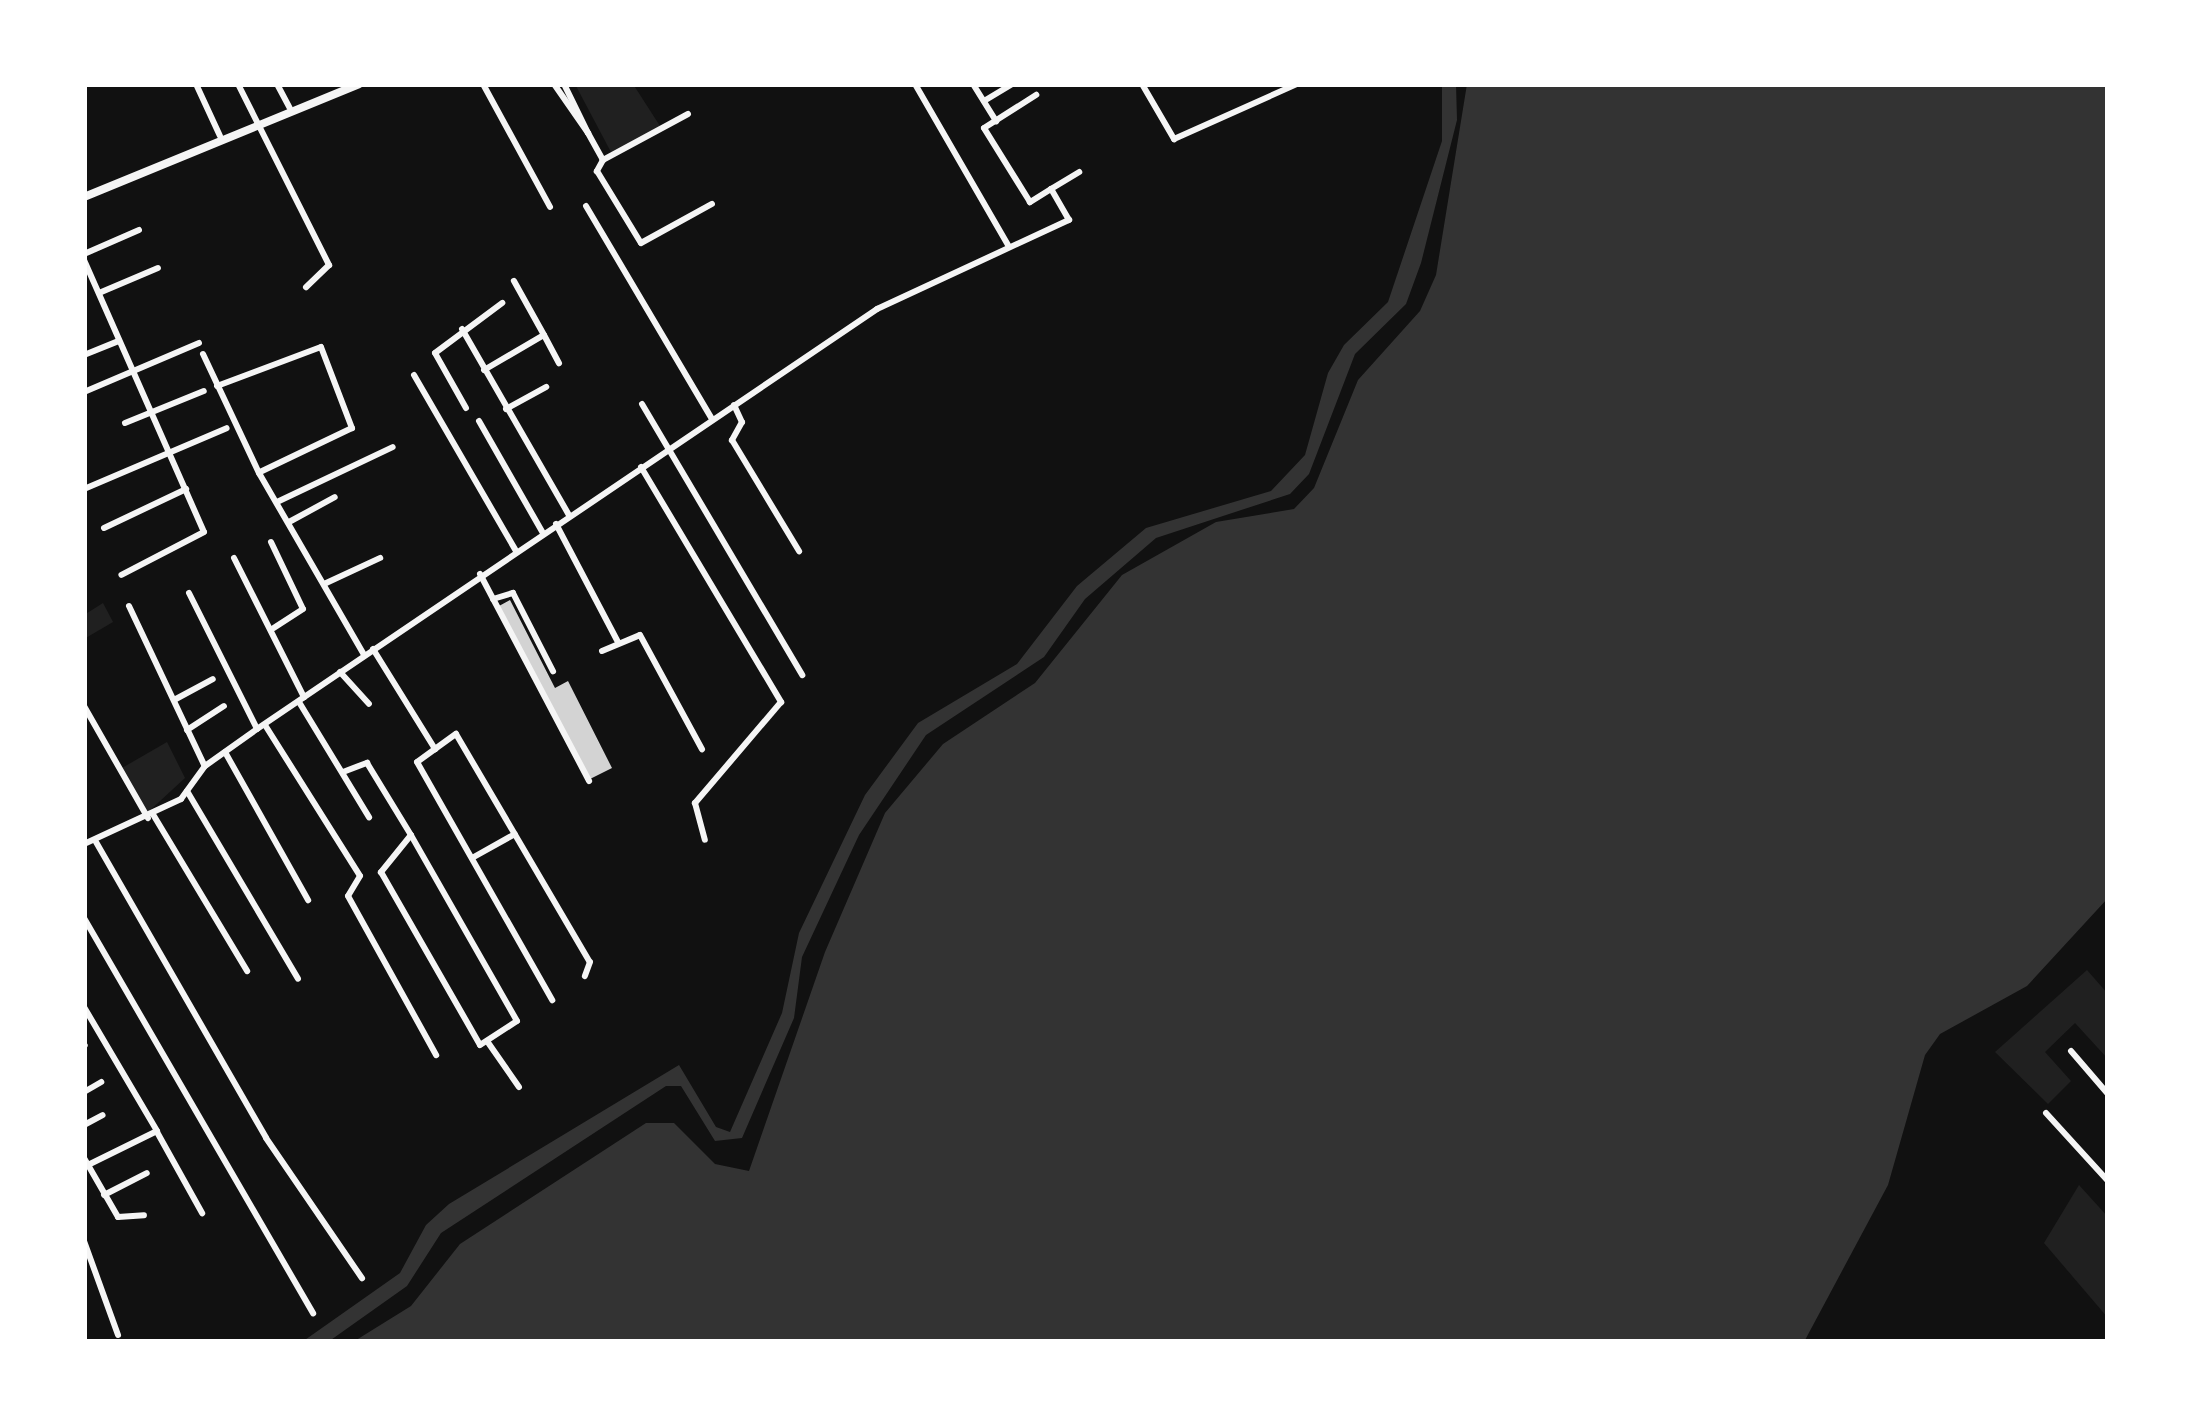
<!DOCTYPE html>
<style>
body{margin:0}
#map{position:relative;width:2192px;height:1426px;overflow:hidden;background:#111;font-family:Roboto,sans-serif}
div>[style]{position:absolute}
.green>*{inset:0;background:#202020}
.water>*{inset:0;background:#333}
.building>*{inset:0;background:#d3d3d3}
.minor>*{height:6px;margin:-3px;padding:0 3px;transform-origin:3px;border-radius:3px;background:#f5f5f5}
.tertiary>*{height:8px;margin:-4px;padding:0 4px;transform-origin:4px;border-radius:4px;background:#f5f5f5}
span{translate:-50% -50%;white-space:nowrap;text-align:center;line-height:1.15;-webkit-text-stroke:12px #fff;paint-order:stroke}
.frame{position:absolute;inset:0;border:87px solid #fff;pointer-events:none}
</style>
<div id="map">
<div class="green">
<div style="clip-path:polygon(575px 84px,633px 84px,660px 126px,612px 154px)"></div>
<div style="clip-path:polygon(103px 603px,113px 622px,84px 639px,84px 615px)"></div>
<div style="clip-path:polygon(167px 742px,185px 778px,147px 813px,122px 768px)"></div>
<div style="clip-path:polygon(2087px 970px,2108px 994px,2108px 1059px,2075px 1023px,2045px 1052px,2071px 1081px,2048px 1104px,1995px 1052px)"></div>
<div style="clip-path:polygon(2079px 1185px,2108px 1217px,2108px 1318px,2044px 1243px)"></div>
</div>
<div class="water">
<div style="clip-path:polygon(1442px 84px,1456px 84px,1457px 120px,1421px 263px,1406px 304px,1355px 354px,1309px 474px,1290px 494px,1156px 538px,1085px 599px,1044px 657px,926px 735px,859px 835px,802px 957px,794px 1018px,742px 1138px,715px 1141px,681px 1086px,666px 1086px,441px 1233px,407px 1286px,328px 1342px,302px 1342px,400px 1273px,426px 1225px,449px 1204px,679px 1065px,716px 1127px,730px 1132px,782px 1013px,799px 933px,865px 795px,918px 723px,1017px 664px,1077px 586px,1146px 528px,1271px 491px,1305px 455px,1328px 373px,1344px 345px,1388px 302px,1442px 141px)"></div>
<div style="clip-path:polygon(1467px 84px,2108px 84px,2108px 898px,2027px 986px,1940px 1034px,1925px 1055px,1888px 1185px,1804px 1342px,353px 1342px,411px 1306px,460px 1244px,646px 1123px,674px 1123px,715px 1164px,749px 1171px,825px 952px,885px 813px,943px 744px,1035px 683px,1122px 575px,1216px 522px,1294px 509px,1314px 488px,1358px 380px,1420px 311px,1436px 275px)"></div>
</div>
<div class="building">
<div style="clip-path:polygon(510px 600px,555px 688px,568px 681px,612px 768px,590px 779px,499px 606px)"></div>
</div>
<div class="minor">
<div style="left:196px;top:84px;width:57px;rotate:65.2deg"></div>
<div style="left:238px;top:84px;width:203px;rotate:63.3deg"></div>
<div style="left:329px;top:265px;width:32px;rotate:136deg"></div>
<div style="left:277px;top:84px;width:27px;rotate:62deg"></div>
<div style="left:483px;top:84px;width:140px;rotate:61.4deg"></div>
<div style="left:554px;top:84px;width:60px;rotate:55.2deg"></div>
<div style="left:588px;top:133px;width:55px;rotate:-116.1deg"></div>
<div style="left:915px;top:84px;width:186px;rotate:60deg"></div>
<div style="left:973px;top:84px;width:44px;rotate:58.1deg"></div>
<div style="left:1142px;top:84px;width:64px;rotate:59.8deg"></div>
<div style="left:1174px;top:139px;width:135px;rotate:-24.1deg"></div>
<div style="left:984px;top:101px;width:33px;rotate:-31deg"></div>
<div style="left:688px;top:114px;width:97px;rotate:151.6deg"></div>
<div style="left:603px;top:160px;width:13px;rotate:119deg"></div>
<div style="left:597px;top:171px;width:84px;rotate:58.6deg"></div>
<div style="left:641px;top:243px;width:81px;rotate:-28.8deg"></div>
<div style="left:588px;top:133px;width:31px;rotate:61deg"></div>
<div style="left:1051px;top:189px;width:33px;rotate:-31deg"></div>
<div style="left:586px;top:206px;width:247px;rotate:59.4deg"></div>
<div style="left:84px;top:254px;width:60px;rotate:-23.6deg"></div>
<div style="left:84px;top:260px;width:297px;rotate:66.2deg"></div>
<div style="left:204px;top:532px;width:93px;rotate:152.6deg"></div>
<div style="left:99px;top:293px;width:64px;rotate:-23deg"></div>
<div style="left:462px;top:329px;width:215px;rotate:60.1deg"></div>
<div style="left:544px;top:335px;width:32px;rotate:62deg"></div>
<div style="left:203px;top:354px;width:132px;rotate:64.8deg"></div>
<div style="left:259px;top:473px;width:210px;rotate:60deg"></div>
<div style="left:84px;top:355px;width:37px;rotate:-22deg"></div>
<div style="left:484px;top:370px;width:69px;rotate:-30.3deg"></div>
<div style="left:544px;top:335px;width:62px;rotate:-119.1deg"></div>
<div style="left:414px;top:375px;width:203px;rotate:59.9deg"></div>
<div style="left:217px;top:386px;width:111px;rotate:-20.6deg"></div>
<div style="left:321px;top:347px;width:87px;rotate:69.1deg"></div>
<div style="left:352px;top:428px;width:102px;rotate:154.4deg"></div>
<div style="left:84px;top:392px;width:125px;rotate:-23.1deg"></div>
<div style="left:642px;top:404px;width:315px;rotate:59.4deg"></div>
<div style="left:734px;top:405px;width:19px;rotate:65deg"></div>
<div style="left:742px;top:422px;width:21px;rotate:119deg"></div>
<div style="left:732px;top:440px;width:130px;rotate:58.9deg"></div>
<div style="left:466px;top:408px;width:63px;rotate:-119.4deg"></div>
<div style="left:435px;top:353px;width:84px;rotate:-36.7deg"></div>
<div style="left:506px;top:409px;width:46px;rotate:-28.8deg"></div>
<div style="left:479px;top:421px;width:129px;rotate:60.3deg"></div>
<div style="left:125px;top:423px;width:85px;rotate:-22.1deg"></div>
<div style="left:641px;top:467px;width:274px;rotate:59.2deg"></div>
<div style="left:781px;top:702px;width:133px;rotate:130.4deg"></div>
<div style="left:695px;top:803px;width:38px;rotate:75deg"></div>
<div style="left:84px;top:489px;width:155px;rotate:-23.1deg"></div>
<div style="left:277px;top:502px;width:128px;rotate:-25.4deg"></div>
<div style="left:289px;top:522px;width:52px;rotate:-28.5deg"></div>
<div style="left:556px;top:524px;width:133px;rotate:62.3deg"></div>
<div style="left:104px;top:528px;width:91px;rotate:-25.4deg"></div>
<div style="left:271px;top:542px;width:74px;rotate:64.5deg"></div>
<div style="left:303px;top:609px;width:35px;rotate:147deg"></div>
<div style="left:234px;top:558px;width:156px;rotate:63.3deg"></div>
<div style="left:480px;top:574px;width:234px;rotate:62.2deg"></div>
<div style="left:324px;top:584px;width:62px;rotate:-24.9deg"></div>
<div style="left:189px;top:593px;width:152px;rotate:63.4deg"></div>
<div style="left:493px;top:599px;width:21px;rotate:-17deg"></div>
<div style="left:513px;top:593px;width:88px;rotate:62.9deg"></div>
<div style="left:84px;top:606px;width:4px;rotate:90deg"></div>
<div style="left:129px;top:606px;width:176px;rotate:64.7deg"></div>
<div style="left:373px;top:649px;width:118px;rotate:58.2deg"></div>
<div style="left:435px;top:749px;width:22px;rotate:144deg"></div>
<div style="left:417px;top:762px;width:274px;rotate:60.4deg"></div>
<div style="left:602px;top:651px;width:41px;rotate:-22.8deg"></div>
<div style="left:640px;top:635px;width:130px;rotate:61.5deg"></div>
<div style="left:340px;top:672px;width:43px;rotate:47.8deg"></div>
<div style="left:174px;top:700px;width:44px;rotate:-28.3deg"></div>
<div style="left:299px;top:702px;width:135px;rotate:58.7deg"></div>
<div style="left:84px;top:706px;width:129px;rotate:60.3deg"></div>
<div style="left:265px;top:725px;width:178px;rotate:57.8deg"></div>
<div style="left:360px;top:876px;width:23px;rotate:121deg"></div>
<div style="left:348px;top:896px;width:182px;rotate:61deg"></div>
<div style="left:187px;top:730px;width:44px;rotate:-33deg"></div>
<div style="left:435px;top:749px;width:26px;rotate:-36deg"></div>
<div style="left:456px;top:734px;width:264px;rotate:59.6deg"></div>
<div style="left:590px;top:962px;width:15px;rotate:110deg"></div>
<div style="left:225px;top:752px;width:170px;rotate:60.7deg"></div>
<div style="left:343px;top:772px;width:26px;rotate:-21deg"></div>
<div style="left:367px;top:763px;width:84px;rotate:58.6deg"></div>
<div style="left:411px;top:835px;width:48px;rotate:129deg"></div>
<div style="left:381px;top:872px;width:199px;rotate:60.2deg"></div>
<div style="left:480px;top:1045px;width:44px;rotate:-33deg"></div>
<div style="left:517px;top:1021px;width:214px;rotate:-119.7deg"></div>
<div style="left:187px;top:791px;width:218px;rotate:59.4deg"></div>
<div style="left:154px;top:816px;width:181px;rotate:59deg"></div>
<div style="left:96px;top:842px;width:341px;rotate:60.1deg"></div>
<div style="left:266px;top:1138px;width:170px;rotate:55.6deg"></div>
<div style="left:84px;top:844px;width:107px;rotate:-24.9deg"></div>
<div style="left:181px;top:799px;width:41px;rotate:-54deg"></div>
<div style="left:205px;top:766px;width:64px;rotate:-35.4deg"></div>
<div style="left:257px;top:729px;width:749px;rotate:-34.11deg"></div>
<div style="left:877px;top:309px;width:212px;rotate:-24.9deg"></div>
<div style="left:1069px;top:220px;width:36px;rotate:-120deg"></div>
<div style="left:1051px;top:189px;width:25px;rotate:148deg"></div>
<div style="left:1030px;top:202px;width:87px;rotate:-121.9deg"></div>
<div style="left:984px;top:128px;width:62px;rotate:-32.4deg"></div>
<div style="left:472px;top:858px;width:49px;rotate:-29.2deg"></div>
<div style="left:84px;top:918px;width:457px;rotate:59.9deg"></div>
<div style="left:84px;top:1007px;width:144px;rotate:59.5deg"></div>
<div style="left:157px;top:1131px;width:77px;rotate:153.8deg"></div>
<div style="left:487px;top:1041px;width:56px;rotate:55.2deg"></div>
<div style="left:84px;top:1046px;width:1px;rotate:-45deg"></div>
<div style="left:2071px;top:1051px;width:57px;rotate:49.3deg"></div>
<div style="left:84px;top:1092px;width:20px;rotate:-30deg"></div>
<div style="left:2046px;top:1113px;width:92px;rotate:47.6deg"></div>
<div style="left:84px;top:1125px;width:21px;rotate:-28deg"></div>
<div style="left:157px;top:1132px;width:93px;rotate:60.9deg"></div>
<div style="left:84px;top:1158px;width:68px;rotate:60deg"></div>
<div style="left:118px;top:1217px;width:26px;rotate:-4deg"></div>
<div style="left:104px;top:1195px;width:48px;rotate:-27.1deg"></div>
<div style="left:84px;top:1241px;width:100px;rotate:70.1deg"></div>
</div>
<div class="tertiary">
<div style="left:84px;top:197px;width:297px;rotate:-22.3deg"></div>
</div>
<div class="frame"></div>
</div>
